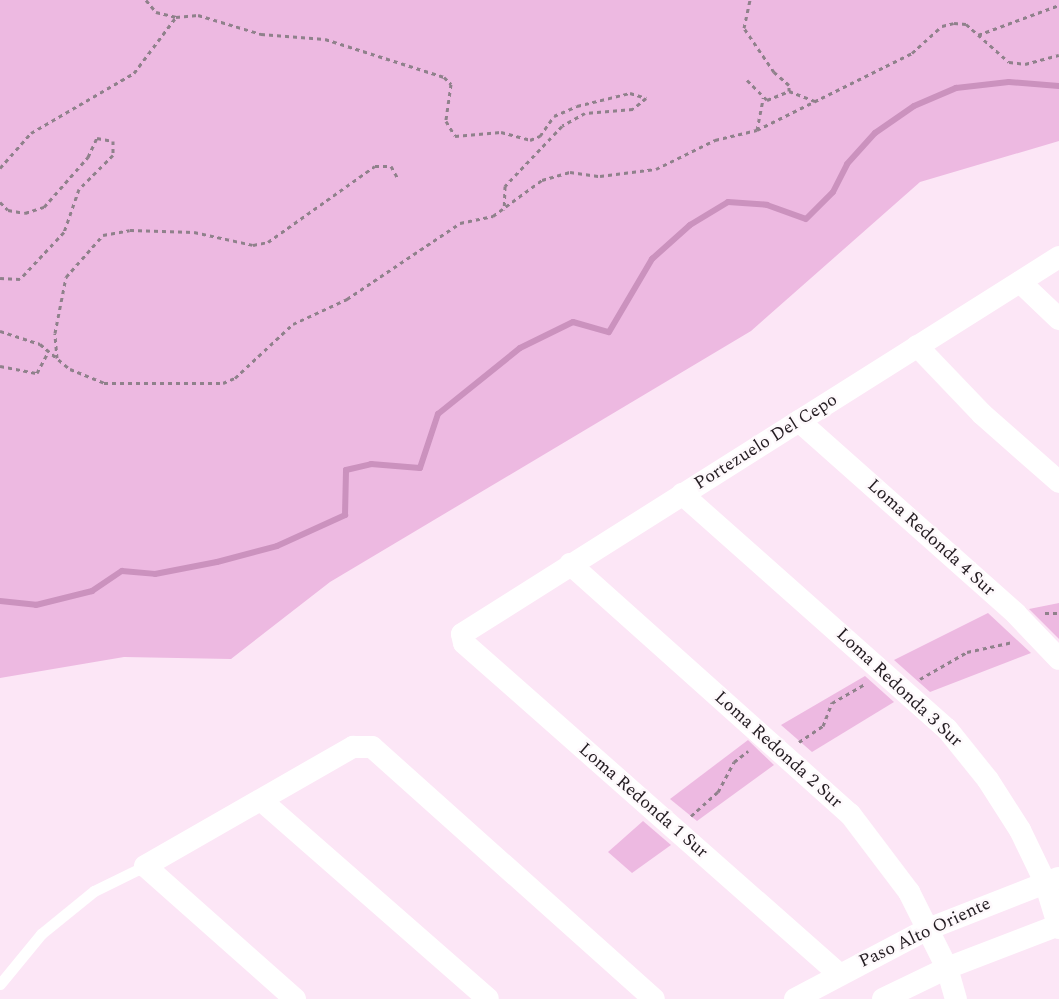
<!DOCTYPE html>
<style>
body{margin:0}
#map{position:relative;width:1059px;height:999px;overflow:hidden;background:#fce6f6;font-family:Spectral,serif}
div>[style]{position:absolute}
.green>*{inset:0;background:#edb9e1}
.stream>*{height:6px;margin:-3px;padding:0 3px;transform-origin:3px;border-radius:3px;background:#cb92be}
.path>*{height:3px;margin-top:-1.5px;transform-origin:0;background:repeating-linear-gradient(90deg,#8f818b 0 4px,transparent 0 8px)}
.service>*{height:11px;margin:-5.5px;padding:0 5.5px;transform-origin:5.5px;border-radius:5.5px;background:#fff}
.minor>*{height:22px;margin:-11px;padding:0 11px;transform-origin:11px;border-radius:11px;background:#fff}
span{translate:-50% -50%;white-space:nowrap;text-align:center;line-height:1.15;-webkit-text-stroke:5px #fef9fc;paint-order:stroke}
.street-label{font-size:18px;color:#231c21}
</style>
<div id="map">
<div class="green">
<div style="clip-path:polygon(0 0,1059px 0,1059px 141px,920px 182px,751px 331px,330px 582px,231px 659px,124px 657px,0 678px)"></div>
<div style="clip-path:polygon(1059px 603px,1059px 639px,1029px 609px)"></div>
<div style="clip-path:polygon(988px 613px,1031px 653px,930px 692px,894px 660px)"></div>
<div style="clip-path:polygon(865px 676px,894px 702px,812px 752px,781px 725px)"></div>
<div style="clip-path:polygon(748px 740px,774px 765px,697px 821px,670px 799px)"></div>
<div style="clip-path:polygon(643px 821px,671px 845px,632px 873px,608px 852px)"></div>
</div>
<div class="stream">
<div style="left:0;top:601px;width:36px;rotate:6deg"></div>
<div style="left:36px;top:605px;width:58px;rotate:-14deg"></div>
<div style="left:92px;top:591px;width:36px;rotate:-34deg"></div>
<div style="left:122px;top:571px;width:33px;rotate:5deg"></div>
<div style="left:155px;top:574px;width:63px;rotate:-11deg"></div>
<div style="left:217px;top:562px;width:62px;rotate:-14.9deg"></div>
<div style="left:277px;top:546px;width:75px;rotate:-24.5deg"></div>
<div style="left:345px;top:515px;width:45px;rotate:-88.7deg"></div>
<div style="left:346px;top:470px;width:26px;rotate:-13deg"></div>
<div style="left:371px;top:464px;width:49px;rotate:4.7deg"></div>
<div style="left:420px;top:468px;width:57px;rotate:-71.6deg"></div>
<div style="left:438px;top:414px;width:105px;rotate:-38.8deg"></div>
<div style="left:520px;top:348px;width:59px;rotate:-26.1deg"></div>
<div style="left:573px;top:322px;width:37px;rotate:16deg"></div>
<div style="left:609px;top:332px;width:85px;rotate:-59.5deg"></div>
<div style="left:652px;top:259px;width:51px;rotate:-41.8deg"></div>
<div style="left:690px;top:225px;width:44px;rotate:-31.2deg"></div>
<div style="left:728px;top:202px;width:39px;rotate:4deg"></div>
<div style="left:767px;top:205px;width:41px;rotate:19.7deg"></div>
<div style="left:806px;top:219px;width:38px;rotate:-45deg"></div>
<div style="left:833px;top:192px;width:31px;rotate:-63deg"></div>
<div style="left:847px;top:164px;width:42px;rotate:-47.9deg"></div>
<div style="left:875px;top:133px;width:47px;rotate:-34.7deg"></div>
<div style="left:914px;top:106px;width:46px;rotate:-23.2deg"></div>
<div style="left:956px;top:88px;width:53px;rotate:-6.5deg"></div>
<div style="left:1009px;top:82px;width:50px;rotate:4.6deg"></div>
</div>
<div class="path">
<div style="left:146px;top:0;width:16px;rotate:50deg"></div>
<div style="left:156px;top:12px;width:21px;rotate:14deg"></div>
<div style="left:176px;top:17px;width:22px;rotate:-5deg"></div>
<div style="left:198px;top:15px;width:66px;rotate:16.8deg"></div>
<div style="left:261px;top:34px;width:64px;rotate:4.5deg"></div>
<div style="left:325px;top:39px;width:125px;rotate:17.7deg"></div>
<div style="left:444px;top:77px;width:10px;rotate:45deg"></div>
<div style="left:451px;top:84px;width:37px;rotate:98deg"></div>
<div style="left:446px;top:121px;width:17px;rotate:59deg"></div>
<div style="left:455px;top:136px;width:46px;rotate:-5deg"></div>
<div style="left:501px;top:132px;width:30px;rotate:15deg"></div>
<div style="left:530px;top:140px;width:11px;rotate:-22deg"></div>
<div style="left:540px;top:136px;width:24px;rotate:-55deg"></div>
<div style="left:554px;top:116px;width:25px;rotate:-23deg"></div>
<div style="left:577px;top:106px;width:55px;rotate:-13.8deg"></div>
<div style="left:630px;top:93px;width:17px;rotate:17deg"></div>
<div style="left:646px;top:98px;width:17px;rotate:140deg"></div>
<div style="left:633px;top:109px;width:48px;rotate:175.2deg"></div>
<div style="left:585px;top:113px;width:26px;rotate:151deg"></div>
<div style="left:562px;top:126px;width:83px;rotate:133.5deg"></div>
<div style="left:505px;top:186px;width:24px;rotate:92deg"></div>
<div style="left:978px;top:35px;width:86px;rotate:-20.3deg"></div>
<div style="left:747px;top:80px;width:28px;rotate:45deg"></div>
<div style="left:767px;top:100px;width:24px;rotate:-22deg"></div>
<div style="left:789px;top:91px;width:6px;rotate:-90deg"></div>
<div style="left:789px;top:85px;width:20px;rotate:-139deg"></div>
<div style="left:774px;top:72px;width:53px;rotate:-124.3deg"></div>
<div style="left:744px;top:28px;width:29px;rotate:-78deg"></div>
<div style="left:789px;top:91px;width:28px;rotate:21deg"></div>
<div style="left:757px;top:130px;width:173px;rotate:-26.4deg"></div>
<div style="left:912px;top:53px;width:40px;rotate:-42deg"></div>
<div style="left:942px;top:26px;width:12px;rotate:-14deg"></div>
<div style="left:954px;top:23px;width:12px;rotate:5deg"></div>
<div style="left:966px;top:24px;width:57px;rotate:41.5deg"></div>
<div style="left:1009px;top:62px;width:16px;rotate:7deg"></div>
<div style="left:1025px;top:64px;width:35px;rotate:-15deg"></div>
<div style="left:0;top:168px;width:47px;rotate:-48.5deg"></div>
<div style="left:31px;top:133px;width:119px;rotate:-30.2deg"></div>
<div style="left:134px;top:73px;width:70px;rotate:-53.1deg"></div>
<div style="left:0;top:202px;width:11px;rotate:45deg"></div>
<div style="left:8px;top:210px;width:17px;rotate:10deg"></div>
<div style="left:25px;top:213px;width:20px;rotate:-18deg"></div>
<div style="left:44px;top:207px;width:67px;rotate:-48.7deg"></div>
<div style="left:88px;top:157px;width:21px;rotate:-65deg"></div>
<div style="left:97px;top:138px;width:16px;rotate:11deg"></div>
<div style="left:113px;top:141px;width:14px;rotate:90deg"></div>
<div style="left:113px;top:155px;width:48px;rotate:135deg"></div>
<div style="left:79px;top:189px;width:46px;rotate:109.2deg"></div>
<div style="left:64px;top:232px;width:64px;rotate:133.1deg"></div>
<div style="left:20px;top:279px;width:20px;rotate:-177deg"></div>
<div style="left:0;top:331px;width:42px;rotate:18deg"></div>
<div style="left:40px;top:344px;width:39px;rotate:40deg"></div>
<div style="left:70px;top:369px;width:37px;rotate:22deg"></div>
<div style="left:104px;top:383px;width:119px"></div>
<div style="left:223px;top:383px;width:13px;rotate:-23deg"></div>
<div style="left:235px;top:378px;width:79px;rotate:-43deg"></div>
<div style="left:293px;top:324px;width:60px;rotate:-24.8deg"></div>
<div style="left:347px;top:299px;width:136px;rotate:-33.9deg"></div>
<div style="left:460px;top:223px;width:34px;rotate:-12deg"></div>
<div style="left:493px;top:216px;width:61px;rotate:-36.3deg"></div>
<div style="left:542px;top:180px;width:29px;rotate:-16deg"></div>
<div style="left:570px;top:172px;width:30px;rotate:8deg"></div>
<div style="left:600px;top:176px;width:56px;rotate:-7.1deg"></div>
<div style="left:656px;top:169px;width:66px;rotate:-26.2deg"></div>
<div style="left:715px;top:140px;width:43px;rotate:-13.4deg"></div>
<div style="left:757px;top:130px;width:33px;rotate:-79deg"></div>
<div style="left:57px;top:358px;width:25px;rotate:-95deg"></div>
<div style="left:55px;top:333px;width:57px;rotate:-78.9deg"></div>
<div style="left:66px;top:277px;width:56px;rotate:-48.6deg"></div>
<div style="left:103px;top:235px;width:27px;rotate:-10deg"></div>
<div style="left:130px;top:230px;width:64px;rotate:1.8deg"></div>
<div style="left:194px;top:232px;width:60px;rotate:12.4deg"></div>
<div style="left:253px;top:245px;width:15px;rotate:-11deg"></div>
<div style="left:268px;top:242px;width:131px;rotate:-35.4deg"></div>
<div style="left:375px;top:166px;width:16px"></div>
<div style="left:391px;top:166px;width:13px;rotate:61deg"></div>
<div style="left:0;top:366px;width:38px;rotate:11deg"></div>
<div style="left:37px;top:373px;width:24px;rotate:-62deg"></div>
<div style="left:1045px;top:613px;width:14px"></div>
<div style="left:920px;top:679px;width:54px;rotate:-29.9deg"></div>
<div style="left:967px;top:652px;width:47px;rotate:-12.3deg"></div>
<div style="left:799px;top:742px;width:29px;rotate:-34deg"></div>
<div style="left:823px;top:726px;width:25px;rotate:-69deg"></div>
<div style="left:832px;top:703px;width:38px;rotate:-30deg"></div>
<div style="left:691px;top:816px;width:36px;rotate:-42deg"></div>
<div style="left:718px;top:792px;width:34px;rotate:-62deg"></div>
<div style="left:734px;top:762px;width:18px;rotate:-38deg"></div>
</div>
<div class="service">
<div style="left:0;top:984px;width:65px;rotate:-50.6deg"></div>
<div style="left:41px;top:934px;width:68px;rotate:-39.1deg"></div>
<div style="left:94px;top:891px;width:57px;rotate:-26.1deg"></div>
</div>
<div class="minor">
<div style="left:1020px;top:282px;width:54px;rotate:43.5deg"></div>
<div style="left:917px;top:346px;width:94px;rotate:46.3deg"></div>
<div style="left:982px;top:414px;width:103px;rotate:41.4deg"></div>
<div style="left:799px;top:421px;width:290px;rotate:41.6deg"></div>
<div style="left:1016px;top:614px;width:62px;rotate:46.3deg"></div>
<div style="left:682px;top:494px;width:354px;rotate:41.6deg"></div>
<div style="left:947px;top:729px;width:65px;rotate:51.2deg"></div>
<div style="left:988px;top:780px;width:59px;rotate:57.4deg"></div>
<div style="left:1020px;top:830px;width:58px;rotate:64.3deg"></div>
<div style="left:1045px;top:882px;width:48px;rotate:73.1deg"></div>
<div style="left:570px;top:564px;width:375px;rotate:41.8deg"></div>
<div style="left:850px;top:814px;width:98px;rotate:52.9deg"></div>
<div style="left:909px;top:892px;width:85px;rotate:63.4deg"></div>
<div style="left:947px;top:968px;width:32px;rotate:74deg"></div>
<div style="left:262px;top:801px;width:300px;rotate:41.2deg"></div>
<div style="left:839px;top:974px;width:500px;rotate:-138.57deg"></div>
<div style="left:464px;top:643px;width:9px;rotate:-103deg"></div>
<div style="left:462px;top:634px;width:706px;rotate:-32.27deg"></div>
<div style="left:295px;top:999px;width:200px;rotate:-138.4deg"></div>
<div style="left:145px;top:866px;width:240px;rotate:-29.8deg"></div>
<div style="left:353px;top:747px;width:19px"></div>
<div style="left:372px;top:747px;width:378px;rotate:41.8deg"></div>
<div style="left:795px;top:999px;width:150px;rotate:-27.8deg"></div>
<div style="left:928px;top:929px;width:140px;rotate:-21.4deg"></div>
<div style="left:883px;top:999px;width:71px;rotate:-25.8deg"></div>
<div style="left:947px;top:968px;width:120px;rotate:-21deg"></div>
</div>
<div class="street-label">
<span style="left:766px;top:442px;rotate:-32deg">Portezuelo Del Cepo</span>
<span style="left:931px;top:538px;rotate:42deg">Loma Redonda 4 Sur</span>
<span style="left:899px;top:688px;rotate:43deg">Loma Redonda 3 Sur</span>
<span style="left:778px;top:750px;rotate:42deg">Loma Redonda 2 Sur</span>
<span style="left:643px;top:801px;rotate:41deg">Loma Redonda 1 Sur</span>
<span style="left:925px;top:933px;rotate:-25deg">Paso Alto Oriente</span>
</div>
</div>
